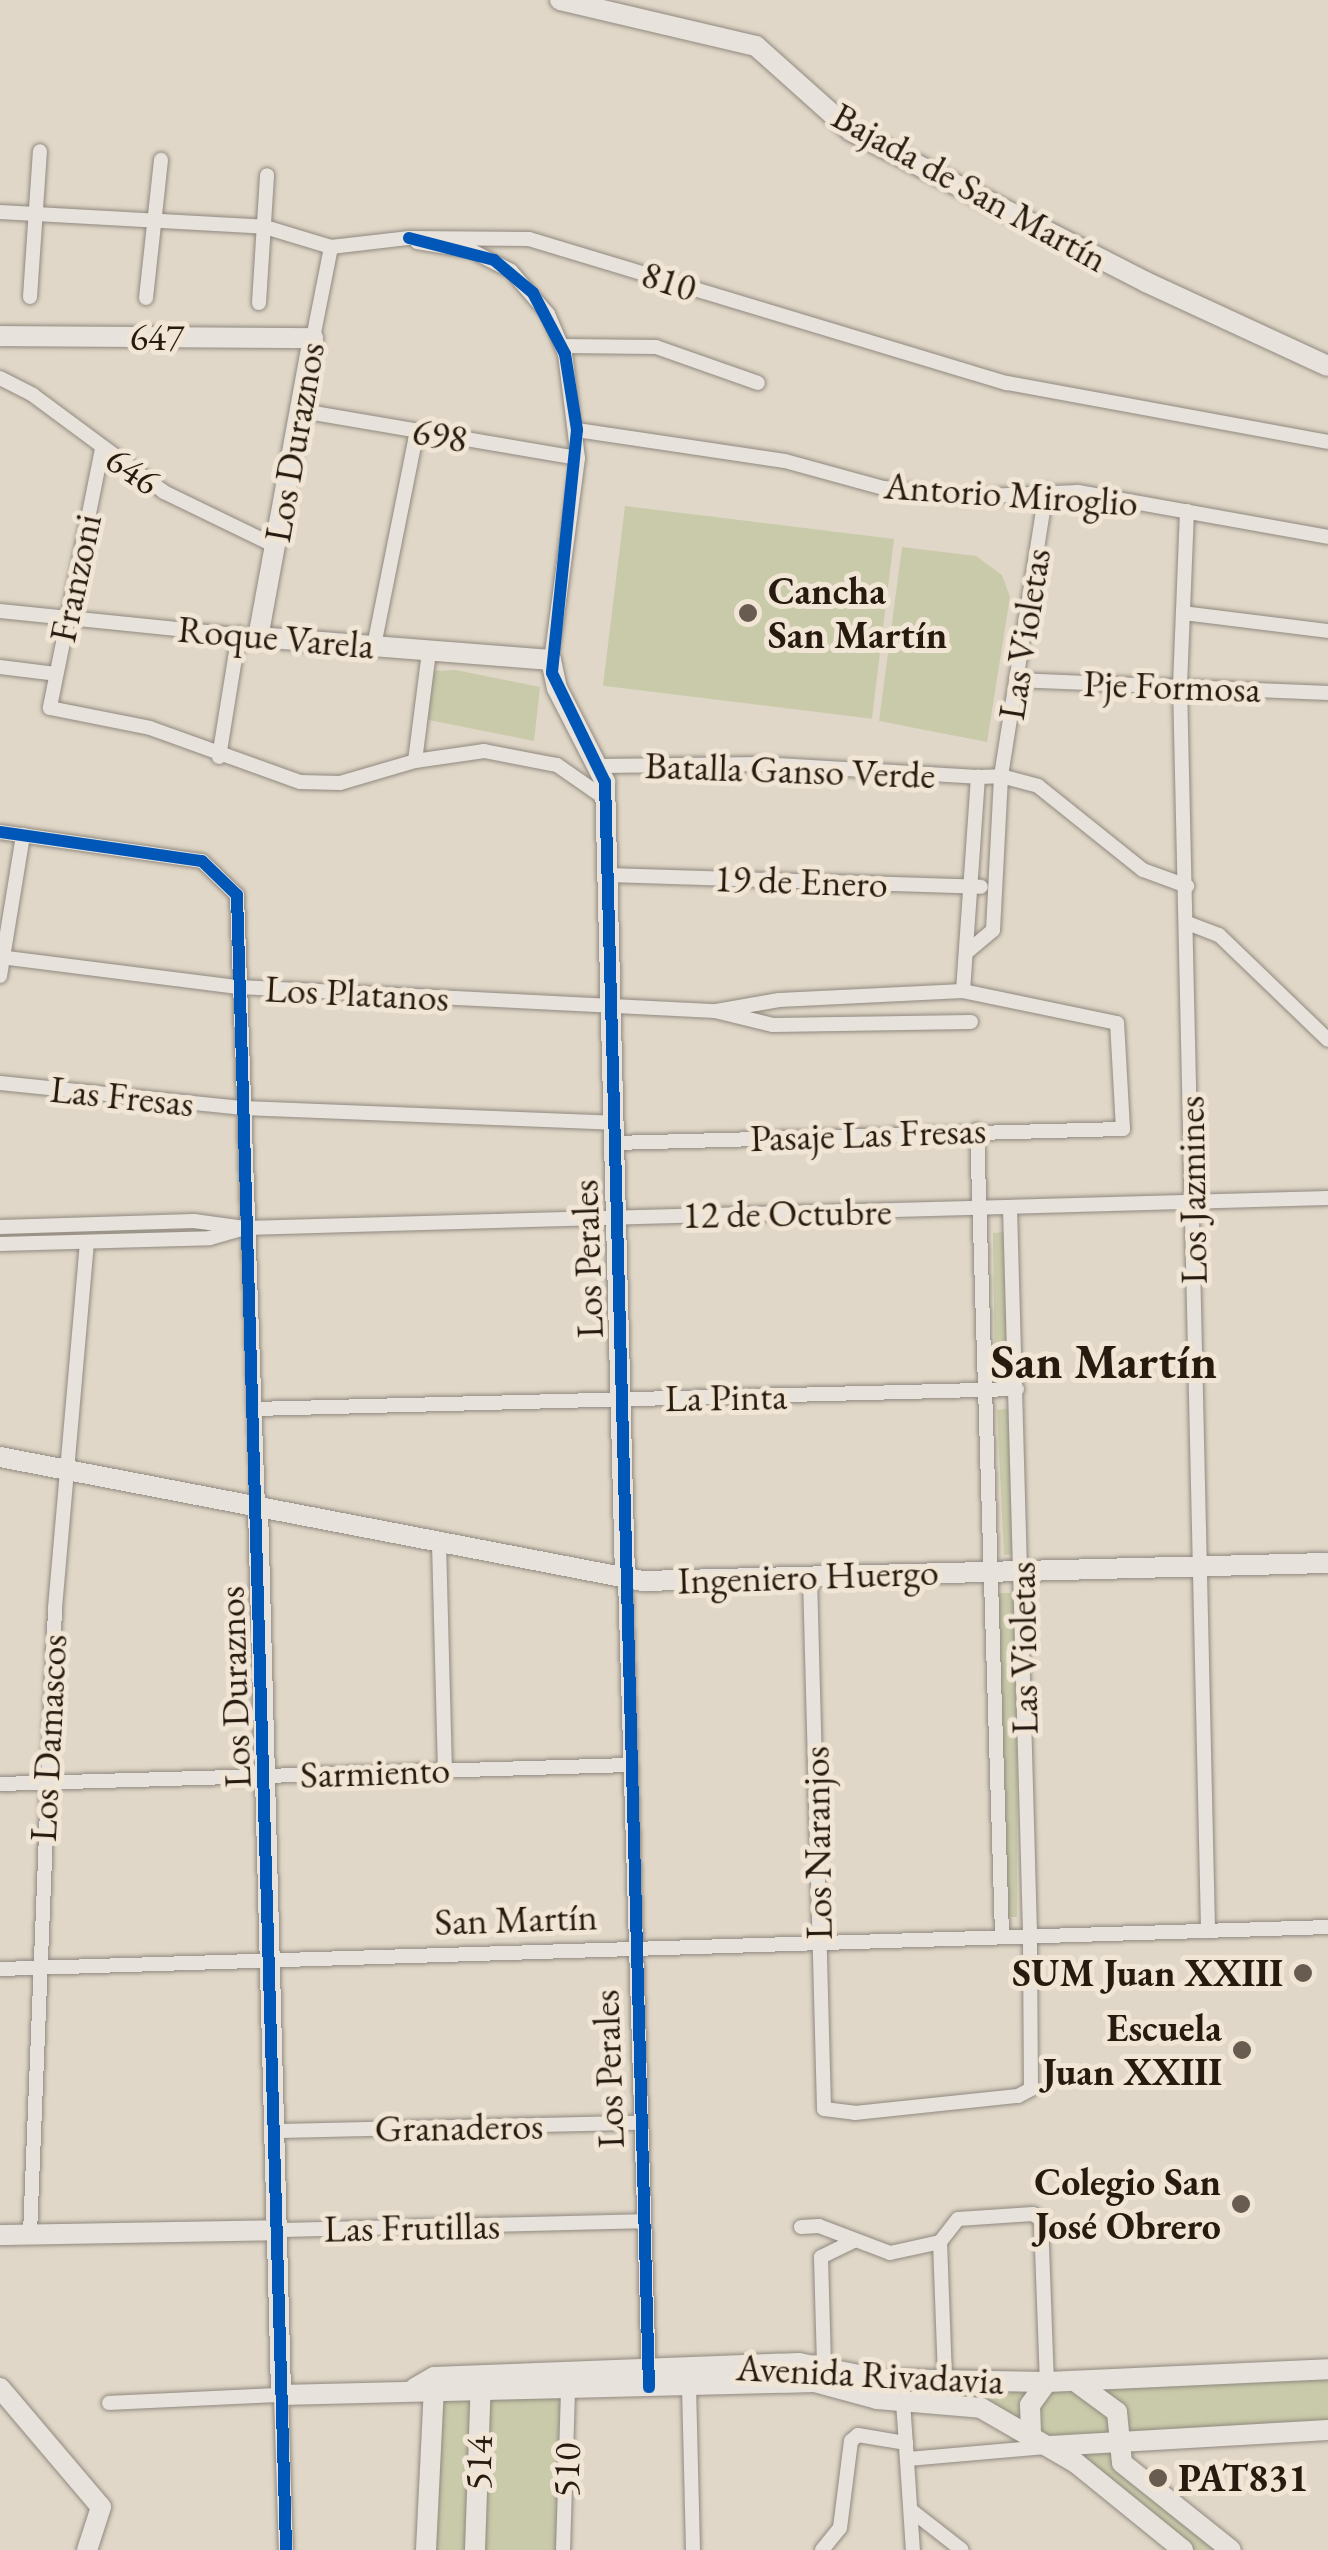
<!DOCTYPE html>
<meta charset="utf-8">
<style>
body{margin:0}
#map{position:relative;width:1328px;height:2550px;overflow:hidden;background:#e0d7c8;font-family:"EB Garamond",serif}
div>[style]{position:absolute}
.green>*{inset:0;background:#c9caaa;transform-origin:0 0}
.roads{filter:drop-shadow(0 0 2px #90897f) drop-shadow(0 0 2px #90897f)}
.street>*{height:14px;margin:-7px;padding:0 7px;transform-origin:7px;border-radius:7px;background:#e7e2db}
.secondary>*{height:20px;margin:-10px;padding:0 10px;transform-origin:10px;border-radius:10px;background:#e7e2db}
.cycleway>*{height:12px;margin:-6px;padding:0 6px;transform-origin:6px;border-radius:6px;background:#0057b8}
.dots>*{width:28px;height:28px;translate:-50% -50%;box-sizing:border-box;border:5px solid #f1e6d5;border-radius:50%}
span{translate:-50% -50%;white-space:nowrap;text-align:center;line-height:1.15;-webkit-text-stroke:10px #f1e6d5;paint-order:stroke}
.street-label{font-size:38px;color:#271a0f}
.poi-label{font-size:38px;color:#271a0f;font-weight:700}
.left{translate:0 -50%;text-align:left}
.right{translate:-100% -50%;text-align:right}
.district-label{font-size:48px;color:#271a0f;font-weight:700}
</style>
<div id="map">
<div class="green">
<div style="left:625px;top:506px;width:271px;height:181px;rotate:7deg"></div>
<div style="clip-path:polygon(902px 547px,976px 556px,1002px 575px,1010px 597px,987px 742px,879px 721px)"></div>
<div style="clip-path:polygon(456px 670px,540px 687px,534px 741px,424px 719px,430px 671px)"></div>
<div style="clip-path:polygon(1006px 1232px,1011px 1383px,995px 1384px,993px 1233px)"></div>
<div style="clip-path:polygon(1012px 1408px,1016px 1554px,1004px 1555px,997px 1410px)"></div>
<div style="left:999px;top:1593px;width:18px;height:324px"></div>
<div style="clip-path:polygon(1328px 2369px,1328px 2430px,1119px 2442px,1119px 2456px,1231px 2550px,1183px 2550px,998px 2414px,826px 2384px,569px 2390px,563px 2550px,426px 2550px,434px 2377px,879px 2379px)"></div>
</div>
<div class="roads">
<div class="street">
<div style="left:0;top:212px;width:265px;rotate:3.2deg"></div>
<div style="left:265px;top:227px;width:69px;rotate:16.9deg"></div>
<div style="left:331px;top:247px;width:79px;rotate:-6.6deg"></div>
<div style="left:409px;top:238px;width:120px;rotate:0.5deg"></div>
<div style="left:529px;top:239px;width:499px;rotate:16.8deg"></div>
<div style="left:1007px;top:383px;width:326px;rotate:10.4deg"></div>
<div style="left:417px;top:242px;width:56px;rotate:9.3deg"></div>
<div style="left:472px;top:251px;width:44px;rotate:27.1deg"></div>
<div style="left:511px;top:271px;width:57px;rotate:49.3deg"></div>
<div style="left:548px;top:314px;width:43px;rotate:67deg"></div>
<div style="left:565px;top:354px;width:105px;rotate:82.9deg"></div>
<div style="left:578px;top:458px;width:204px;rotate:97.6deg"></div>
<div style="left:30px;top:297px;width:146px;rotate:-86.1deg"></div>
<div style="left:146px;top:298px;width:139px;rotate:-83.8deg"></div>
<div style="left:259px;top:303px;width:128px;rotate:-86.4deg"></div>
<div style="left:313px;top:338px;width:93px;rotate:-78.8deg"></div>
<div style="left:563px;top:346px;width:93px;rotate:0.6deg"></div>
<div style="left:656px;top:347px;width:108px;rotate:19.4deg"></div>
<div style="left:0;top:378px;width:37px;rotate:27deg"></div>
<div style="left:33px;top:395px;width:163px;rotate:36.5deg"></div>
<div style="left:164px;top:492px;width:123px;rotate:25.9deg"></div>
<div style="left:302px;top:411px;width:280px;rotate:9.7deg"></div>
<div style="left:577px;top:430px;width:210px;rotate:8.5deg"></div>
<div style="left:785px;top:461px;width:103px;rotate:15.3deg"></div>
<div style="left:884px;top:488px;width:80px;rotate:6.5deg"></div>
<div style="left:963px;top:497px;width:115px;rotate:-2.5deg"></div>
<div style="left:1078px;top:492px;width:254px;rotate:10.2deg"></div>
<div style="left:102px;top:449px;width:264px;rotate:101.4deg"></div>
<div style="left:50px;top:708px;width:102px;rotate:11.3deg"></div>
<div style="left:150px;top:728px;width:159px;rotate:19.8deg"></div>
<div style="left:300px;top:782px;width:40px;rotate:1.4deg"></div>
<div style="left:340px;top:783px;width:78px;rotate:-16.3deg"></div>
<div style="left:415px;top:761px;width:70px;rotate:-8.2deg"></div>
<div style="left:484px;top:751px;width:74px;rotate:10.9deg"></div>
<div style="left:557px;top:765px;width:60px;rotate:34.8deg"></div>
<div style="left:1187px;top:511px;width:174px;rotate:92.3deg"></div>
<div style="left:1180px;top:685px;width:1245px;rotate:88.71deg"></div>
<div style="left:0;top:611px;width:259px;rotate:5.8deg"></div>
<div style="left:1183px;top:613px;width:146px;rotate:7.1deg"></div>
<div style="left:374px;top:646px;width:219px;rotate:-78.7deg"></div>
<div style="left:0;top:667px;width:56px;rotate:7.1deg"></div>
<div style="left:1016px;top:680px;width:312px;rotate:2.4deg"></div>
<div style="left:219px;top:757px;width:125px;rotate:-80.8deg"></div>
<div style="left:415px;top:761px;width:111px;rotate:-82.7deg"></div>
<div style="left:601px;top:766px;width:160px;rotate:-0.7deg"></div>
<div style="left:761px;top:764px;width:217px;rotate:3.4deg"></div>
<div style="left:0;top:832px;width:204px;rotate:8.2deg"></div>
<div style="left:202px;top:861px;width:49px;rotate:44.2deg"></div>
<div style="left:237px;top:895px;width:613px;rotate:88.04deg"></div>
<div style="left:607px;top:875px;width:374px;rotate:1.8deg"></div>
<div style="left:1190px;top:924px;width:31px;rotate:21deg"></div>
<div style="left:1219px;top:935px;width:151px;rotate:43.9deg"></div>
<div style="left:967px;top:952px;width:34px;rotate:-40deg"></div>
<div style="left:993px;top:930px;width:154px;rotate:-87deg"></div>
<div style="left:1001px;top:776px;width:38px;rotate:15deg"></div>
<div style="left:1038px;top:786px;width:134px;rotate:38.7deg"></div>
<div style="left:1143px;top:870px;width:47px;rotate:20deg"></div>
<div style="left:0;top:957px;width:241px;rotate:7.2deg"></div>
<div style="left:239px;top:987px;width:477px;rotate:2.9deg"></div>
<div style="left:715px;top:1011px;width:60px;rotate:13.6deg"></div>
<div style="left:773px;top:1025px;width:198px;rotate:-0.9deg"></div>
<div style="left:0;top:976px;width:143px;rotate:-80.7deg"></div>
<div style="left:963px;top:991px;width:215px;rotate:-86deg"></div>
<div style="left:978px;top:777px;width:23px;rotate:-2deg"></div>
<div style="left:1001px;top:776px;width:289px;rotate:-81deg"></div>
<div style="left:0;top:1083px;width:245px;rotate:5.9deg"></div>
<div style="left:244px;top:1108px;width:369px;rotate:2.3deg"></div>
<div style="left:977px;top:1130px;width:804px;rotate:88.22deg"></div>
<div style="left:614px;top:1143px;width:509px;rotate:-1.58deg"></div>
<div style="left:1123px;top:1129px;width:106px;rotate:-93.2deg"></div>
<div style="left:1117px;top:1023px;width:157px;rotate:-168.3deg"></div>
<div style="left:963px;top:991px;width:184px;rotate:177.2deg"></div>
<div style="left:779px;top:1000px;width:65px;rotate:170.2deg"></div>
<div style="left:0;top:1227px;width:194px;rotate:-1.8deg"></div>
<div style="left:194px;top:1221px;width:51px;rotate:7.8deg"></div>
<div style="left:245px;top:1228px;width:1083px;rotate:-1.59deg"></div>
<div style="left:0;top:1244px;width:210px;rotate:-1.6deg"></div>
<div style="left:210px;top:1238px;width:29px;rotate:-16deg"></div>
<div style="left:254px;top:1409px;width:763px;rotate:-1.5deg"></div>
<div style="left:439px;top:1543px;width:226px;rotate:88.5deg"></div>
<div style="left:810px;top:1577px;width:532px;rotate:88.49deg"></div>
<div style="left:824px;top:2109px;width:31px;rotate:7deg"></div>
<div style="left:855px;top:2113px;width:164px;rotate:-6deg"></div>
<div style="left:1018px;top:2096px;width:15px;rotate:-28deg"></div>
<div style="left:1031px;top:2089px;width:156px;rotate:-90.4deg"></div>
<div style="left:1030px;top:1933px;width:726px;rotate:-91.58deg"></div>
<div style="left:625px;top:1579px;width:798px;rotate:88.28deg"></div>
<div style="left:0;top:1784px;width:630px;rotate:-1.73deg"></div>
<div style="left:0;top:1969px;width:1329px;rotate:-1.81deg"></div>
<div style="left:277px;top:2131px;width:364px;rotate:-1.3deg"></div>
<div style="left:801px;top:2227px;width:18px;rotate:-3deg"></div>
<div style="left:819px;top:2226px;width:76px;rotate:20.8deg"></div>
<div style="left:890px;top:2253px;width:51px;rotate:-12.4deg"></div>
<div style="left:940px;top:2242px;width:29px;rotate:-52deg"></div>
<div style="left:958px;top:2219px;width:75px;rotate:-3.8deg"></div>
<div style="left:1033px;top:2214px;width:10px;rotate:37deg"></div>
<div style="left:1041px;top:2220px;width:162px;rotate:87.9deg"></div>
<div style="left:279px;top:2230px;width:365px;rotate:-1.4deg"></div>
<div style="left:30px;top:2234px;width:626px;rotate:-87.71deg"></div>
<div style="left:55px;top:1608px;width:366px;rotate:-85deg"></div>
<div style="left:940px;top:2242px;width:138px;rotate:87.9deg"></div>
<div style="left:824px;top:2365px;width:108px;rotate:-91.6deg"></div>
<div style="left:821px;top:2257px;width:37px;rotate:-26deg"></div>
<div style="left:689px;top:2386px;width:164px;rotate:88.6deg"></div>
<div style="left:903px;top:2401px;width:149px;rotate:86.2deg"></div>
<div style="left:109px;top:2403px;width:172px;rotate:-2.7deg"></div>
<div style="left:281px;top:2395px;width:155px;rotate:88.2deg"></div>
<div style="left:908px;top:2459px;width:138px;rotate:-5deg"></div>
<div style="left:912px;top:2511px;width:63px;rotate:38deg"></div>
<div style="left:563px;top:2550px;width:160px;rotate:-88.2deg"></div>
<div style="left:822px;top:2550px;width:28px;rotate:-51deg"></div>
<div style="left:840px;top:2528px;width:88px;rotate:-82.8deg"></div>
<div style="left:851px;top:2441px;width:9px;rotate:-41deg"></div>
<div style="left:858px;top:2435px;width:49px;rotate:9.5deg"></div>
</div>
<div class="secondary">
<div style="left:560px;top:0;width:201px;rotate:13.2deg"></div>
<div style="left:756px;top:46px;width:127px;rotate:41.8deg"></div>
<div style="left:851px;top:131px;width:331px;rotate:27.1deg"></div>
<div style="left:1146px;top:282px;width:200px;rotate:24.8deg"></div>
<div style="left:0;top:336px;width:313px;rotate:0.4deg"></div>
<div style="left:313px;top:338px;width:304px;rotate:100.4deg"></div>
<div style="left:258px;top:637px;width:294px;rotate:4.5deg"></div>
<div style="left:551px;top:660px;width:29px;rotate:78deg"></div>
<div style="left:557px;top:688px;width:106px;rotate:62.9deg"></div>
<div style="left:605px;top:782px;width:797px;rotate:88.56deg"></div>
<div style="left:0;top:1457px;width:655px;rotate:10.92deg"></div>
<div style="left:643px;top:1581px;width:685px;rotate:-1.51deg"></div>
<div style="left:258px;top:1508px;width:887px;rotate:88.51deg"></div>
<div style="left:281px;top:2395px;width:534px;rotate:-1.39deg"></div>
<div style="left:815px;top:2382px;width:64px;rotate:15.3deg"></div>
<div style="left:877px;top:2399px;width:104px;rotate:4.9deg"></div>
<div style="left:981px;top:2408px;width:110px;rotate:30.1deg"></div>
<div style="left:1076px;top:2463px;width:138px;rotate:39.1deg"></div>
<div style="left:0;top:2235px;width:279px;rotate:-1deg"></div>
<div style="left:1076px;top:2382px;width:51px;rotate:36.2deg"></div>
<div style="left:1117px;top:2412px;width:51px;rotate:84.4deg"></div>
<div style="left:1122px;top:2463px;width:139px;rotate:38.6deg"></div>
<div style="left:0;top:2388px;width:156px;rotate:49.7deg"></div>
<div style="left:101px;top:2507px;width:45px;rotate:108deg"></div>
<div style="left:415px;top:2388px;width:22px;rotate:-30deg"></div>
<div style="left:434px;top:2377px;width:365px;rotate:-2.2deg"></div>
<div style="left:799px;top:2363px;width:82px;rotate:11.3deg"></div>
<div style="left:879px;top:2379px;width:168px;rotate:1deg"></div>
<div style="left:1047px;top:2382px;width:281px;rotate:-2.6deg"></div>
<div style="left:1031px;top:2433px;width:28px;rotate:-92deg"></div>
<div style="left:1030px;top:2405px;width:29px;rotate:-54deg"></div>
<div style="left:1050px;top:2446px;width:278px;rotate:-3.3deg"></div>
<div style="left:426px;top:2550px;width:166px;rotate:-87.2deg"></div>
<div style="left:475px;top:2550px;width:168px;rotate:-88deg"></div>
</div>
</div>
<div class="cycleway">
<div style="left:409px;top:238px;width:88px;rotate:14.5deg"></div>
<div style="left:494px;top:260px;width:51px;rotate:40.2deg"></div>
<div style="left:533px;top:293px;width:69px;rotate:62.3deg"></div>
<div style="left:565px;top:354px;width:77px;rotate:81deg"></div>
<div style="left:577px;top:430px;width:244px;rotate:95.9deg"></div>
<div style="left:552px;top:673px;width:121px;rotate:64.1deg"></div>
<div style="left:605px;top:782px;width:1606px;rotate:88.43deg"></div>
<div style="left:0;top:832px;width:204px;rotate:8.2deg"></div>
<div style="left:202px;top:861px;width:49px;rotate:44.2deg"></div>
<div style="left:237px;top:895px;width:1656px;rotate:88.3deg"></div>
</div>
<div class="dots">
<div style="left:748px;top:613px;background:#685c50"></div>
<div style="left:1303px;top:1973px;background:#685c50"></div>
<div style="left:1242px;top:2050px;background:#685c50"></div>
<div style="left:1241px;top:2204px;background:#685c50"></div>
<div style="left:1158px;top:2478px;background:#685c50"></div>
</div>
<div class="street-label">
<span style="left:970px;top:187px;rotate:29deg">Bajada de San Martín</span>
<span style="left:669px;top:281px;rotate:18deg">810</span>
<span style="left:157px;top:337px">647</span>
<span style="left:440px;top:435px;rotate:10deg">698</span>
<span style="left:294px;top:442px;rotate:-80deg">Los Duraznos</span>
<span style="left:133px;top:470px;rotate:34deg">646</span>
<span style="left:1011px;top:494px;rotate:4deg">Antorio Miroglio</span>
<span style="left:75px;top:578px;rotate:-78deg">Franzoni</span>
<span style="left:1024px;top:634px;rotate:-81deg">Las Violetas</span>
<span style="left:276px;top:637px;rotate:5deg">Roque Varela</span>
<span style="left:1172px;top:686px;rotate:2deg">Pje Formosa</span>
<span style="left:790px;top:770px;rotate:2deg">Batalla Ganso Verde</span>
<span style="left:801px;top:881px;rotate:2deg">19 de Enero</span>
<span style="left:357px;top:993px;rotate:3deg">Los Platanos</span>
<span style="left:122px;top:1096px;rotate:6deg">Las Fresas</span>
<span style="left:868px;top:1134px;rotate:-2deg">Pasaje Las Fresas</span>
<span style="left:1192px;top:1190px;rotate:-91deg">Los Jazmines</span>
<span style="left:787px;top:1213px;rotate:-1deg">12 de Octubre</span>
<span style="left:587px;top:1259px;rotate:-92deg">Los Perales</span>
<span style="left:726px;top:1397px;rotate:-1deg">La Pinta</span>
<span style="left:808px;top:1576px;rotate:-2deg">Ingeniero Huergo</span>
<span style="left:1023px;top:1648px;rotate:-91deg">Las Violetas</span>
<span style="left:234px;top:1687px;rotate:-92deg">Los Duraznos</span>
<span style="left:48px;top:1738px;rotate:-87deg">Los Damascos</span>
<span style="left:375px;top:1772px;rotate:-2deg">Sarmiento</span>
<span style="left:817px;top:1843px;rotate:-91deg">Los Naranjos</span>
<span style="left:516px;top:1919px;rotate:-2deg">San Martín</span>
<span style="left:608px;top:2069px;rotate:-92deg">Los Perales</span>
<span style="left:459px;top:2127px;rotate:-1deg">Granaderos</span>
<span style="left:412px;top:2227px;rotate:-1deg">Las Frutillas</span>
<span style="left:870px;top:2374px;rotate:3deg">Avenida Rivadavia</span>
<span style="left:478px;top:2463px;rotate:-88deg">514</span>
<span style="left:566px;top:2470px;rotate:-88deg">510</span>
</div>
<div class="poi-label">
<span class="left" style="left:768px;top:613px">Cancha<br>San Martín</span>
<span class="right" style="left:1283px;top:1973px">SUM Juan XXIII</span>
<span class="right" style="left:1222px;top:2050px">Escuela<br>Juan XXIII</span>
<span class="right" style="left:1221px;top:2204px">Colegio San<br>José Obrero</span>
<span class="left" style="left:1178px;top:2478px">PAT831</span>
</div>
<div class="district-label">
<span style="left:1104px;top:1362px">San Martín</span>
</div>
</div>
